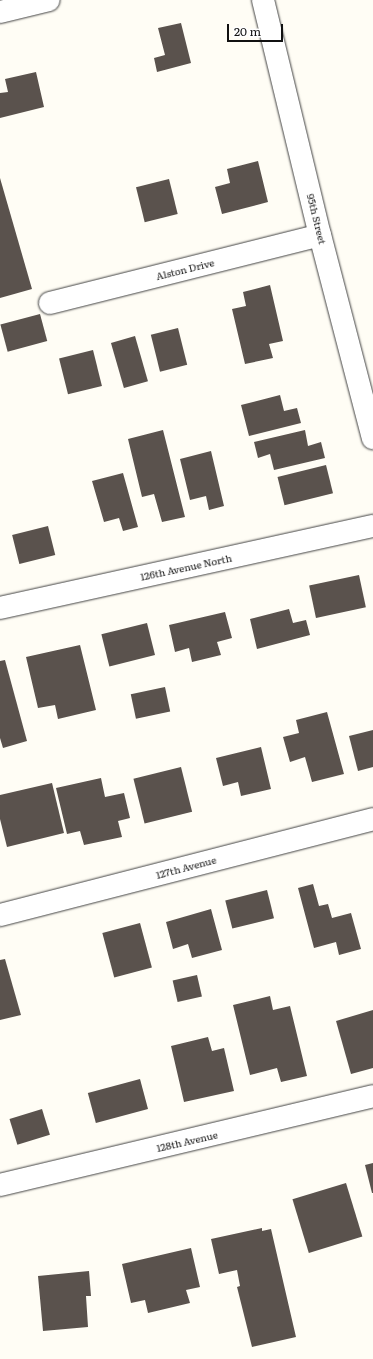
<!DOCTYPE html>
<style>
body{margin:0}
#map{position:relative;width:373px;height:1359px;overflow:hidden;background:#fffdf5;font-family:Literata,serif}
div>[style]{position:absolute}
.building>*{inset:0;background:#5a524d;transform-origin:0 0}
.roads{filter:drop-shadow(0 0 1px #444) drop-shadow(0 0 1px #444)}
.minor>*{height:22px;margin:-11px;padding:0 11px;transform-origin:11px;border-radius:11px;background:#fff}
span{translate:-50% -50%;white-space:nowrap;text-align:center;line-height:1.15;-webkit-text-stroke:4px #fff;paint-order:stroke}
.street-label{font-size:10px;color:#111}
.scale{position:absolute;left:227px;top:24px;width:56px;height:18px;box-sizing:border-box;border:2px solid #111;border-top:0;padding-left:5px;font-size:12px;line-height:14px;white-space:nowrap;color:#111;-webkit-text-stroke:3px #fff;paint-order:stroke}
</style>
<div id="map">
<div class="building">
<div style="clip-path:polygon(181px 23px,191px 63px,157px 72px,154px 58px,165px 55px,158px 28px)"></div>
<div style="clip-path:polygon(36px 72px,44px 107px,0 118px,0 93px,8px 92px,5px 79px)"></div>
<div style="clip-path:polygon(258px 161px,268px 202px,222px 214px,215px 187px,230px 183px,227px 169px)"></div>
<div style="clip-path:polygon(0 178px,32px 289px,0 298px)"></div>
<div style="left:169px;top:179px;width:36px;height:34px;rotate:76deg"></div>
<div style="clip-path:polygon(270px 285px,283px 341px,269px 344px,273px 358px,245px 364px,232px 309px,246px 306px,243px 292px)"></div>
<div style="left:40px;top:314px;width:28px;height:41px;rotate:75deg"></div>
<div style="left:178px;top:328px;width:38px;height:28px;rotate:76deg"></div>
<div style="left:135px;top:336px;width:47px;height:25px;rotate:74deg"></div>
<div style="left:93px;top:350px;width:37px;height:35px;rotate:76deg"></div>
<div style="clip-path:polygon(280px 395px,284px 411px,297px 408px,301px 423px,249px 436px,241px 405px)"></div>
<div style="clip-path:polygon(163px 430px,185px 517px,162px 522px,154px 494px,142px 497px,128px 439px)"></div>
<div style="clip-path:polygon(305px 430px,308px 446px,321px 442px,325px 458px,274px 470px,270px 454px,258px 458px,254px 442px)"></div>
<div style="clip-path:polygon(211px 451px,224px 506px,209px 510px,206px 496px,190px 500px,180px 459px)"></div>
<div style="left:326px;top:465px;width:29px;height:50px;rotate:76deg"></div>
<div style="clip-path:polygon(123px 473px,138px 527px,123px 531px,119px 518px,104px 522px,92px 481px)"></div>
<div style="left:48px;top:526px;width:30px;height:37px;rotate:76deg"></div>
<div style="left:359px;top:575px;width:33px;height:51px;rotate:78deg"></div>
<div style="clip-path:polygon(289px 609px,293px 623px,306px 620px,310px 635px,257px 649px,250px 619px)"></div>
<div style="clip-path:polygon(225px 612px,232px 638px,217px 642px,221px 655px,192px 662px,189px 648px,175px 652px,169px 625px)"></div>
<div style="left:147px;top:623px;width:33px;height:47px;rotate:76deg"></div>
<div style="clip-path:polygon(80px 645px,96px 710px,58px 719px,55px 705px,38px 708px,26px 657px)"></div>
<div style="clip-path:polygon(5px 660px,27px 741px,3px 748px,0 738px,0 661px)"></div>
<div style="left:165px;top:687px;width:25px;height:35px;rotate:78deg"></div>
<div style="clip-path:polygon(327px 712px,344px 774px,312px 782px,305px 757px,290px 762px,283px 737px,299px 733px,296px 720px)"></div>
<div style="clip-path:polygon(373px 730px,373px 767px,358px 771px,349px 736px)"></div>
<div style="clip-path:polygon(261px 747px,271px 789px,241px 796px,238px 782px,223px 786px,216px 758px)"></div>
<div style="left:181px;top:767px;width:46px;height:49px;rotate:76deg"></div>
<div style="clip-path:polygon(101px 778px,105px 797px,124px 793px,130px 818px,118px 821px,122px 837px,84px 845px,80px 831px,67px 834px,56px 788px)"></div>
<div style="clip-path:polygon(52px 783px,64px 833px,7px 847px,0 819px,0 795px)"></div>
<div style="clip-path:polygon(313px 884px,319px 906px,328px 904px,332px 918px,351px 913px,361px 949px,339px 955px,336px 942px,314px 948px,298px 888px)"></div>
<div style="left:267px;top:890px;width:29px;height:43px;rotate:76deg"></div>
<div style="clip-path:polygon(211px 909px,222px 950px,192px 958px,188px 944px,173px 949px,166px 922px)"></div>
<div style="left:140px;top:923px;width:46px;height:39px;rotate:75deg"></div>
<div style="clip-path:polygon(5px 959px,21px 1015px,0 1020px,0 960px)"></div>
<div style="left:197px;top:975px;width:22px;height:25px;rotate:77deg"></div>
<div style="clip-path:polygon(270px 996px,273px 1010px,290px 1006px,307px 1076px,281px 1082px,277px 1068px,250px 1075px,233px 1005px)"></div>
<div style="clip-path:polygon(373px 1010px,373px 1068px,351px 1074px,336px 1021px)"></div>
<div style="clip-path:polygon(208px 1037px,212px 1051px,224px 1048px,234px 1091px,184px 1102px,171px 1046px)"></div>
<div style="left:140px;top:1079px;width:31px;height:54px;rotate:75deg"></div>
<div style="left:42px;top:1109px;width:27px;height:34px;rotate:73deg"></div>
<div style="clip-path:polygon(373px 1163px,373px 1193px,372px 1193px,365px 1165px)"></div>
<div style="left:346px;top:1183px;width:56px;height:56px;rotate:73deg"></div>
<div style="clip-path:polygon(262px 1228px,262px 1231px,271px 1229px,296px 1337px,252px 1347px,237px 1287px,240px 1286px,237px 1270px,219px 1274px,211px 1239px)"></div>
<div style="clip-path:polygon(191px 1248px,200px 1287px,186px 1290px,190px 1303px,148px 1313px,145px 1300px,131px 1303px,122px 1264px)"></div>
<div style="clip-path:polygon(89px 1271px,91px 1296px,86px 1296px,88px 1327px,43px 1331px,38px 1276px)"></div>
</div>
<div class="roads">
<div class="minor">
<div style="left:263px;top:0;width:242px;rotate:76.4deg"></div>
<div style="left:320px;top:235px;width:210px;rotate:75.4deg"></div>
<div style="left:0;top:12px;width:50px;rotate:-13.8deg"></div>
<div style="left:50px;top:303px;width:278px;rotate:-14.1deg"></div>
<div style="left:0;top:608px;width:382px;rotate:-12.4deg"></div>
<div style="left:0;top:915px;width:385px;rotate:-14.4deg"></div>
<div style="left:0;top:1185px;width:383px;rotate:-13.4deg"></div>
</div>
</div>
<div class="street-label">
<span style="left:317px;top:219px;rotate:76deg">95th Street</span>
<span style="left:185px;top:269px;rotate:-14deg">Alston Drive</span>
<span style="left:186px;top:567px;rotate:-12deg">126th Avenue North</span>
<span style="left:186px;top:867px;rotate:-15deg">127th Avenue</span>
<span style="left:187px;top:1141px;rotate:-13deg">128th Avenue</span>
</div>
<div class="scale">20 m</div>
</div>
